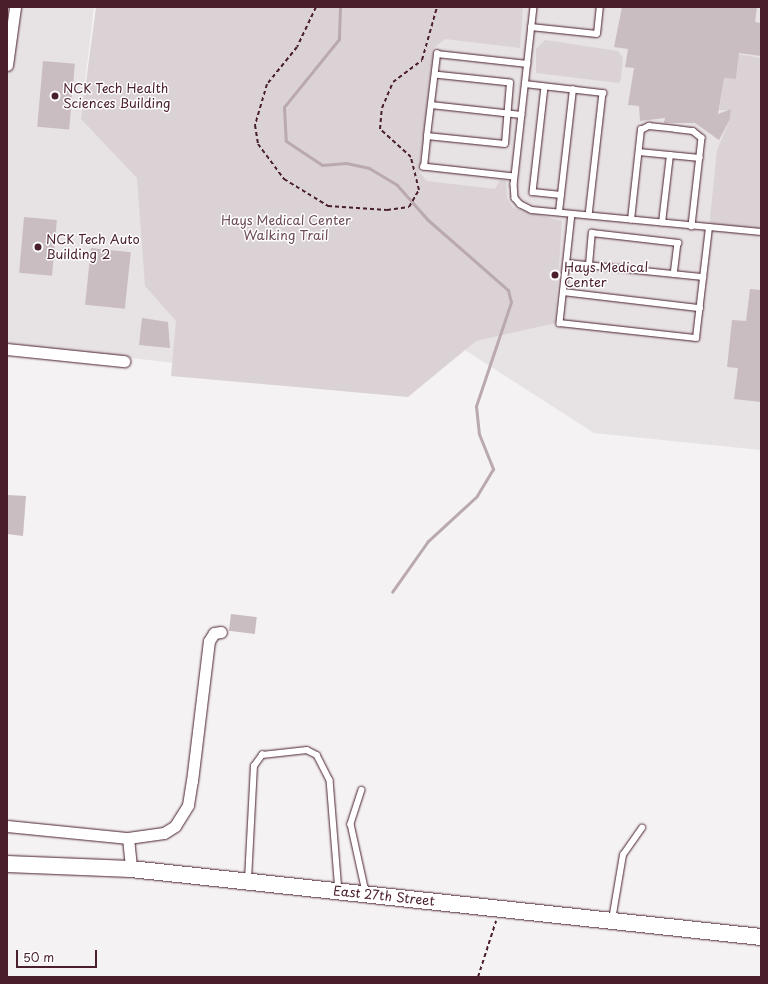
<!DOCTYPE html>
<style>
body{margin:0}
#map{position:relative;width:768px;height:984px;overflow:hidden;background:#f4f2f2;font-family:"Playpen Sans",sans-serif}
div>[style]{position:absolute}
.built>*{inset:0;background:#e7e2e3}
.green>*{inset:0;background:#dbd2d5}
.stream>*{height:3px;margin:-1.5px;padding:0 1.5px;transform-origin:1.5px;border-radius:1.5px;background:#baa9ae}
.building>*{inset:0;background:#cabdc1;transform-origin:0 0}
.path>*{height:2px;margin-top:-1px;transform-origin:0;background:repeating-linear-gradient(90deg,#4a1f2b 0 4px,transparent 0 7px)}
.roads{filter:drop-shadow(0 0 1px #4a1f2b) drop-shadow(0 0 1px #4a1f2b)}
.lane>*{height:5.5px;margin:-2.75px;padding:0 2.75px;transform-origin:2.75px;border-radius:2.75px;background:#fff}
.street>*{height:11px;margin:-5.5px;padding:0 5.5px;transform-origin:5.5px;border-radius:5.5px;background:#fff}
.secondary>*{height:16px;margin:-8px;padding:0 8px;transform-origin:8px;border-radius:8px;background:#fff}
.dots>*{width:11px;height:11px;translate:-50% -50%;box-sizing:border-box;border:2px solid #fff;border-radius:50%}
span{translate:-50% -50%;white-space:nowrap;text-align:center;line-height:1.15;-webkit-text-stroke:3px #fff;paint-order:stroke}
.poi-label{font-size:13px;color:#4a1f2b}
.left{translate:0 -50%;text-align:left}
.park-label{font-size:13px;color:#6e4c56}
.street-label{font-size:13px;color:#4a1f2b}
.frame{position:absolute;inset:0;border:8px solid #4a1f2b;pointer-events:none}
.scale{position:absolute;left:16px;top:950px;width:81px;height:18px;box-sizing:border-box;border:2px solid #4a1f2b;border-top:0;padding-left:5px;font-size:12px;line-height:14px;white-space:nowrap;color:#4a1f2b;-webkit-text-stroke:3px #fff;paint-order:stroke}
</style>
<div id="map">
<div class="built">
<div style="clip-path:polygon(7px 7px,94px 7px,85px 82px,104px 111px,116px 7px,761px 7px,761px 450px,594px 433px,114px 125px,138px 160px,191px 307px,182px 364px,7px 343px)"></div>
</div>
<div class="green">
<div style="clip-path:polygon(96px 7px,523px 7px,520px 48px,445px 39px,434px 48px,419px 172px,427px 181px,495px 189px,500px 180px,506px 181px,507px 198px,513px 208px,562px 221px,555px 323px,476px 341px,408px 397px,171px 376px,176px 321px,145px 286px,137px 178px,81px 119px)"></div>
<div style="clip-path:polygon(545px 40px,618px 51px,623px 58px,621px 79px,619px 83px,536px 73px,536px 49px)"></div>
<div style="clip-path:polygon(721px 51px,761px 58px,761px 232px,709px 228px,717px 150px,730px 119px,731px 110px,719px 110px,724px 78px,736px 79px,738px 66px,723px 65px)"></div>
</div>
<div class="stream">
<div style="left:340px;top:7px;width:32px;rotate:92deg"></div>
<div style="left:339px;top:39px;width:87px;rotate:129deg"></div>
<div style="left:284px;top:107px;width:34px;rotate:87deg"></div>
<div style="left:286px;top:141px;width:43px;rotate:33.7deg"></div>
<div style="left:322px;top:165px;width:24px;rotate:-5deg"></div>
<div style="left:346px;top:163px;width:24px;rotate:12deg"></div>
<div style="left:369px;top:168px;width:33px;rotate:31deg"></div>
<div style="left:397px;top:185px;width:47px;rotate:48.5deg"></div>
<div style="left:428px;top:220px;width:106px;rotate:41.2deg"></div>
<div style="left:508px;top:290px;width:12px;rotate:76deg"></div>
<div style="left:511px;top:302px;width:110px;rotate:108.6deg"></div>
<div style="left:476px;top:406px;width:28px;rotate:84deg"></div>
<div style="left:479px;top:434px;width:38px;rotate:68deg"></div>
<div style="left:493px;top:469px;width:31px;rotate:121deg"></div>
<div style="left:477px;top:496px;width:67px;rotate:137.4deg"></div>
<div style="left:428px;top:541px;width:62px;rotate:125.2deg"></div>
</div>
<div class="building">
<div style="clip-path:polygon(622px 7px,757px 7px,755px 22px,761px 23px,761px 56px,739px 53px,736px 79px,724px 78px,718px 114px,731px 109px,730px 119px,719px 140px,695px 123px,664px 123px,665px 118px,640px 121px,639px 106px,628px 105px,634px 68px,625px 67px,628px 49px,614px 47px)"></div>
<div style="left:43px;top:61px;width:32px;height:66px;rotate:5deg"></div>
<div style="left:24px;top:217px;width:33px;height:56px;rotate:5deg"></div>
<div style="left:91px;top:248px;width:40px;height:57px;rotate:6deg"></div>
<div style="clip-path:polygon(750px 289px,761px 290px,761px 402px,734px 399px,738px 368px,727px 367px,732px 320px,746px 321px)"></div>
<div style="clip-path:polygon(142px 318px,168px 322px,170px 348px,139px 345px)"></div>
<div style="clip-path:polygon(7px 495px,26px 496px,23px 536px,7px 534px)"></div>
<div style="left:231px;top:614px;width:26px;height:17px;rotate:7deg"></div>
</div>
<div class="path">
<div style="left:316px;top:7px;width:44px;rotate:115.4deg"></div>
<div style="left:297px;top:47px;width:48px;rotate:129deg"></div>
<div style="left:267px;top:84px;width:43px;rotate:106.3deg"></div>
<div style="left:255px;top:125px;width:19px;rotate:81deg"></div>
<div style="left:258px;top:144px;width:44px;rotate:53.4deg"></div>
<div style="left:284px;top:179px;width:52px;rotate:31.5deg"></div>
<div style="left:328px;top:206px;width:59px;rotate:3.9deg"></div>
<div style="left:387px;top:210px;width:22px;rotate:-8deg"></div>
<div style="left:409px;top:207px;width:20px;rotate:-60deg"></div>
<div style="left:419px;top:190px;width:34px;rotate:-104deg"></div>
<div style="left:411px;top:157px;width:42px;rotate:-137.9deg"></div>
<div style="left:380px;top:129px;width:21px;rotate:-85deg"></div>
<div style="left:382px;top:108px;width:28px;rotate:-67deg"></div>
<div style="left:393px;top:82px;width:36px;rotate:-37deg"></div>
<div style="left:422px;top:60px;width:55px;rotate:-74.2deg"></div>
<div style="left:478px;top:977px;width:59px;rotate:-72.2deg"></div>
</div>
<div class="roads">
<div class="lane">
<div style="left:534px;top:7px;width:178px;rotate:96.4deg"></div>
<div style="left:514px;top:184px;width:14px;rotate:86deg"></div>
<div style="left:515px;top:198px;width:8px;rotate:50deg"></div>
<div style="left:520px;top:204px;width:13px;rotate:27deg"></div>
<div style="left:532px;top:210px;width:230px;rotate:5.5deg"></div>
<div style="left:531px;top:27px;width:66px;rotate:6.1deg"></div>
<div style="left:597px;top:34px;width:27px;rotate:-84deg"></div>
<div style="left:525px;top:84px;width:79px;rotate:6.6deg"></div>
<div style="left:603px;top:93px;width:123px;rotate:96.5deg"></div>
<div style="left:545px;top:87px;width:106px;rotate:96.5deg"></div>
<div style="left:533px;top:192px;width:28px;rotate:6deg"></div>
<div style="left:431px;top:105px;width:91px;rotate:6.3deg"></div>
<div style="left:427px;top:136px;width:78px;rotate:5.9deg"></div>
<div style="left:505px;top:144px;width:61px;rotate:-85.3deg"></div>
<div style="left:510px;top:83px;width:75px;rotate:-173.9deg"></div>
<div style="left:639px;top:152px;width:61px;rotate:5.6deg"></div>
<div style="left:514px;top:177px;width:91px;rotate:-173.7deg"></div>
<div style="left:424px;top:167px;width:31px;rotate:-84deg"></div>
<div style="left:427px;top:136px;width:83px;rotate:-83deg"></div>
<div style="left:437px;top:54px;width:91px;rotate:6.3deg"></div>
<div style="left:559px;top:212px;width:123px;rotate:-83.5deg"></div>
<div style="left:572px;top:214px;width:110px;rotate:96.3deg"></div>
<div style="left:560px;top:323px;width:137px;rotate:6.3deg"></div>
<div style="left:696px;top:338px;width:111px;rotate:-83.3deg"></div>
<div style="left:631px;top:220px;width:91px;rotate:-83.7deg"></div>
<div style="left:641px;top:130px;width:9px;rotate:-27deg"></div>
<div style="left:649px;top:126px;width:27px;rotate:6deg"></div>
<div style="left:676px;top:129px;width:17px;rotate:7deg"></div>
<div style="left:693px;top:131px;width:11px;rotate:38deg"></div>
<div style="left:702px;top:138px;width:89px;rotate:96.5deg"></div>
<div style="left:662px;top:223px;width:68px;rotate:-83.3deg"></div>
<div style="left:567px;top:263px;width:137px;rotate:5.9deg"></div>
<div style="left:589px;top:265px;width:32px;rotate:-85deg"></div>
<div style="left:592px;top:233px;width:87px;rotate:6.6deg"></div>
<div style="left:678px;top:243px;width:31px;rotate:97deg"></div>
<div style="left:563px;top:292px;width:138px;rotate:6.7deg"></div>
<div style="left:362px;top:790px;width:36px;rotate:108deg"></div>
<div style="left:351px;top:824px;width:70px;rotate:77.6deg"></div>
<div style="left:248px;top:880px;width:114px;rotate:-87deg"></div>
<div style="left:254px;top:766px;width:14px;rotate:-54deg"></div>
<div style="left:262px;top:755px;width:45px;rotate:-6.3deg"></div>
<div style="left:307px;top:750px;width:11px;rotate:27deg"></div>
<div style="left:317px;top:755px;width:28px;rotate:63deg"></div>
<div style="left:330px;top:780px;width:111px;rotate:85.4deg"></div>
<div style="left:612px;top:920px;width:66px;rotate:-80.4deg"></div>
<div style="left:623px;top:855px;width:33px;rotate:-55deg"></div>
</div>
<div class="street">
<div style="left:7px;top:65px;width:59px;rotate:-82.1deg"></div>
<div style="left:7px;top:349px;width:118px;rotate:5.9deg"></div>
<div style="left:7px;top:826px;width:122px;rotate:5.7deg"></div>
<div style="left:128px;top:838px;width:36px;rotate:-8deg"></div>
<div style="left:164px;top:833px;width:13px;rotate:-32deg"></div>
<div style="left:175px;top:826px;width:25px;rotate:-58deg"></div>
<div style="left:188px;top:805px;width:24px;rotate:-81deg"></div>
<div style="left:192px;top:781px;width:141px;rotate:-83.1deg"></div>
<div style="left:209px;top:641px;width:9px;rotate:-58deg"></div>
<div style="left:214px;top:633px;width:7px;rotate:-8deg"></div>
<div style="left:128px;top:838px;width:31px;rotate:84deg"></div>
</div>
<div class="secondary">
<div style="left:7px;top:864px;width:124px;rotate:2.3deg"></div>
<div style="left:131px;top:869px;width:634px;rotate:6.16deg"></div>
</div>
</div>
<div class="dots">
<div style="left:55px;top:96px;background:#4a1f2b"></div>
<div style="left:38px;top:247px;background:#4a1f2b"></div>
<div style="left:555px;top:275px;background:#4a1f2b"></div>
</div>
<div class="poi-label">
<span class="left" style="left:63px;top:96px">NCK Tech Health<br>Sciences Building</span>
<span class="left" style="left:46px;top:247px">NCK Tech Auto<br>Building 2</span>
<span class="left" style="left:564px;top:275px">Hays Medical<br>Center</span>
</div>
<div class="park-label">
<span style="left:286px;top:228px">Hays Medical Center<br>Walking Trail</span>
</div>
<div class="street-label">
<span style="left:384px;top:896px;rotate:6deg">East 27th Street</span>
</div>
<div class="frame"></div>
<div class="scale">50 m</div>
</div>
